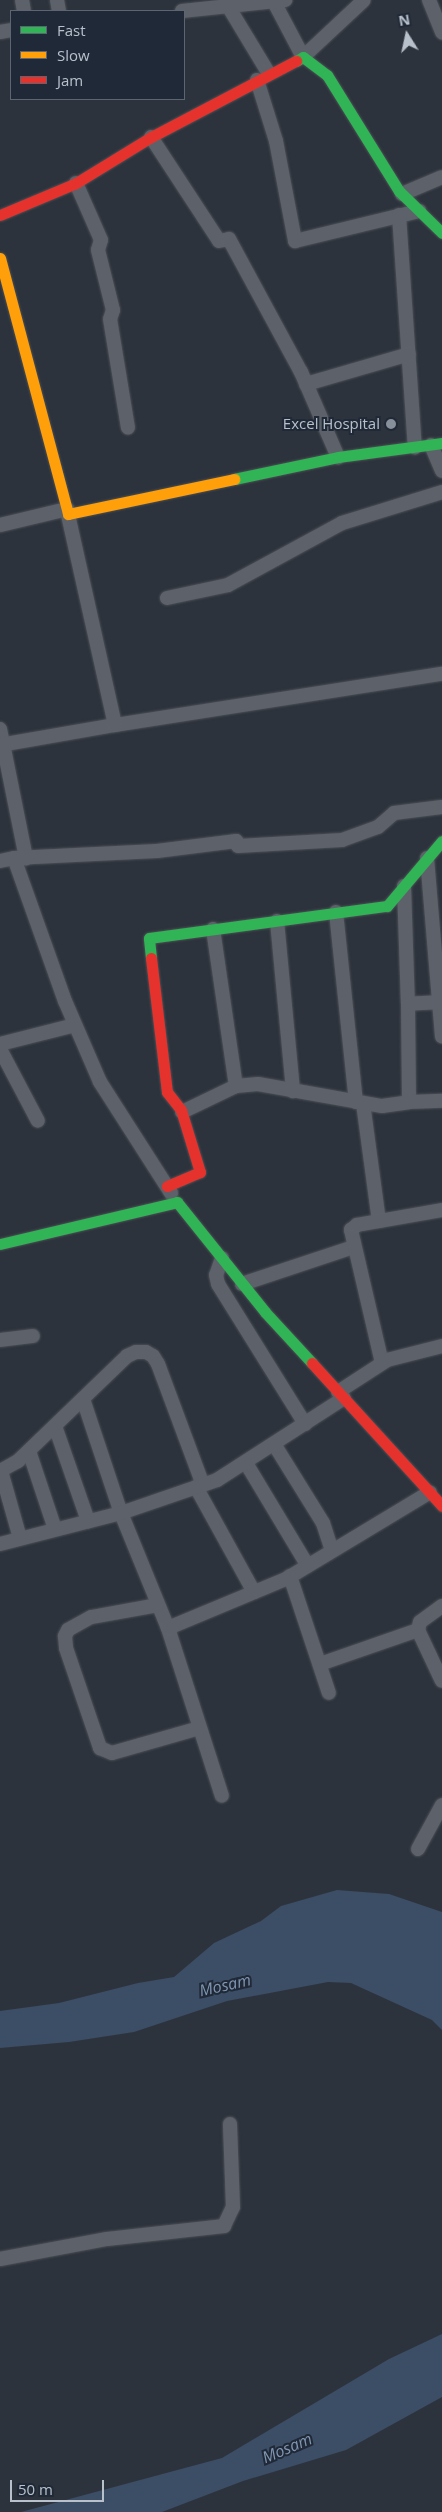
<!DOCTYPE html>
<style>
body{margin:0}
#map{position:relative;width:442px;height:2512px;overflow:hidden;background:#2d333c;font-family:"Open Sans",sans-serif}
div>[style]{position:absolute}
.water>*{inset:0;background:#3c4d66}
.roads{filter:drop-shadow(0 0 1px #4b4f56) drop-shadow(0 0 1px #4b4f56)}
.street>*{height:14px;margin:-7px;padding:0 7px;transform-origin:7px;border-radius:7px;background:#5d626a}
.fast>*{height:11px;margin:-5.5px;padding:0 5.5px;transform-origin:5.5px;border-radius:5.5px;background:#30b455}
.slow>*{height:11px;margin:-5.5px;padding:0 5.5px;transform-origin:5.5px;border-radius:5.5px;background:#ff9f0a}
.jam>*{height:11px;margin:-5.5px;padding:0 5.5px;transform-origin:5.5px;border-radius:5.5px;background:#e5322d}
.dots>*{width:14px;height:14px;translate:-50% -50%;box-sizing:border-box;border:2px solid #202937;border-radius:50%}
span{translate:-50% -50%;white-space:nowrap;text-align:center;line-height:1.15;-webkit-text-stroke:4px #202937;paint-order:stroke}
.poi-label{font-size:15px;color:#b8c0cc}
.right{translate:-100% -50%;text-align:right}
.water-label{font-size:16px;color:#8096b2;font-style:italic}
.legend{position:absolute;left:10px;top:10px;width:175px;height:90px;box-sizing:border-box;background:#202937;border:1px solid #5d6573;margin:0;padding:6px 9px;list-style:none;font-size:15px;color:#b8c0cc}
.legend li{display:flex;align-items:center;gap:10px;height:25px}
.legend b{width:25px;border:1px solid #5d6573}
.north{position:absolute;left:382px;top:10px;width:50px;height:50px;-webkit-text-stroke:4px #202937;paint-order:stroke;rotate:350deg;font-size:14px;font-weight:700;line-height:20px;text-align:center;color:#b8c0cc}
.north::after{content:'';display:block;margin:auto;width:18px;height:22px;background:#b8c0cc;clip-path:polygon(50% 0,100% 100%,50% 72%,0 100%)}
.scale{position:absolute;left:10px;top:2480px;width:94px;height:22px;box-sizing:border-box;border:2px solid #b8c0cc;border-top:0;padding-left:6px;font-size:15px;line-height:18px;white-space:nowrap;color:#b8c0cc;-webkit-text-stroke:4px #202937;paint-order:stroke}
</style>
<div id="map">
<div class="water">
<div style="clip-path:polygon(337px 1890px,389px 1894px,442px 1912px,442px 2030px,432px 2020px,351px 1983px,328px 1982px,227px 2001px,134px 2032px,69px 2042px,0 2048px,0 2011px,59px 2003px,138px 1983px,174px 1977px,214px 1943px,261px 1921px,281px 1906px)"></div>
<div style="clip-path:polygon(442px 2334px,442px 2397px,346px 2450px,243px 2481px,162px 2512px,21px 2512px,222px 2458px,389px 2359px)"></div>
</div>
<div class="roads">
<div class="street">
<div style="left:22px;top:0;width:11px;rotate:80deg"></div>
<div style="left:57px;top:0;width:11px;rotate:80deg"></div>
<div style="left:273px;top:0;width:64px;rotate:62.2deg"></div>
<div style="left:303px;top:57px;width:83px;rotate:-43.1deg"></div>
<div style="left:429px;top:0;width:35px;rotate:68deg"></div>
<div style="left:228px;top:6px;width:79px;rotate:58.9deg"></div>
<div style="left:182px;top:11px;width:104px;rotate:-6.1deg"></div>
<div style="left:0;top:32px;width:11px;rotate:-10deg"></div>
<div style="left:257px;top:80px;width:64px;rotate:72.7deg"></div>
<div style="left:276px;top:141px;width:102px;rotate:79.2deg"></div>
<div style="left:295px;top:241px;width:128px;rotate:-13.6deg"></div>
<div style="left:151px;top:137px;width:124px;rotate:56.8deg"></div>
<div style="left:219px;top:241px;width:10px;rotate:-11deg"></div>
<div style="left:229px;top:239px;width:151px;rotate:61.6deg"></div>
<div style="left:301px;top:372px;width:93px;rotate:66.5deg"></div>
<div style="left:76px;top:183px;width:62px;rotate:66.3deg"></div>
<div style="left:101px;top:240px;width:10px;rotate:107deg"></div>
<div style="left:98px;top:250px;width:62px;rotate:76deg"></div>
<div style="left:113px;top:310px;width:9px;rotate:108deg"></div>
<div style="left:110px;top:319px;width:110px;rotate:80.6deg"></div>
<div style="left:402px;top:194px;width:43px;rotate:-23deg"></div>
<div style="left:399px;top:215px;width:233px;rotate:86.1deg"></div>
<div style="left:306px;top:384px;width:107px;rotate:-16.2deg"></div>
<div style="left:431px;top:445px;width:28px;rotate:67deg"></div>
<div style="left:0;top:525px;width:69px;rotate:-13.4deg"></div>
<div style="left:167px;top:598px;width:62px;rotate:-12deg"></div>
<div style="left:228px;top:585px;width:130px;rotate:-28.5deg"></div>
<div style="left:342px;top:523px;width:105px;rotate:-17.2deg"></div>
<div style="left:115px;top:725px;width:331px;rotate:-8.9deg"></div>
<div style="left:0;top:729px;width:132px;rotate:78.6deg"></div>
<div style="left:0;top:745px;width:117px;rotate:-9.9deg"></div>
<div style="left:115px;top:725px;width:216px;rotate:-102.6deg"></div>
<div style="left:14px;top:858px;width:143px;rotate:-2.8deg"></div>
<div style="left:157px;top:851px;width:80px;rotate:-7.2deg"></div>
<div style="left:236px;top:841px;width:5px;rotate:68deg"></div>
<div style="left:238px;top:846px;width:104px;rotate:-3.3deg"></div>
<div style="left:342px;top:840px;width:38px;rotate:-20deg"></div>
<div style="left:378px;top:827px;width:21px;rotate:-41deg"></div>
<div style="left:394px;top:813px;width:48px;rotate:-7.1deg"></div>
<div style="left:427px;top:858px;width:179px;rotate:85.2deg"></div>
<div style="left:0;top:861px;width:14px;rotate:-12deg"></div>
<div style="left:14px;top:858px;width:152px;rotate:70.4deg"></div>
<div style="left:65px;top:1001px;width:88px;rotate:66.6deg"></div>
<div style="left:100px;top:1082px;width:132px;rotate:57.4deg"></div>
<div style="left:404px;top:886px;width:118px;rotate:88.1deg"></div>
<div style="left:336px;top:912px;width:191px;rotate:84deg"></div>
<div style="left:277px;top:921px;width:171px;rotate:84.6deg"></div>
<div style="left:213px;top:929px;width:159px;rotate:81.7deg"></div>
<div style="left:442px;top:1002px;width:34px;rotate:177deg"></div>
<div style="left:408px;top:1004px;width:98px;rotate:89.4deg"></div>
<div style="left:409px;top:1102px;width:33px;rotate:-2deg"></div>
<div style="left:0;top:1044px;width:77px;rotate:-14.2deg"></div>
<div style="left:0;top:1049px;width:81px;rotate:62.2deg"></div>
<div style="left:363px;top:1103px;width:119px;rotate:82.3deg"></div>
<div style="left:182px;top:1112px;width:60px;rotate:-25.7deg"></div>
<div style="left:236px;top:1086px;width:22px;rotate:-5deg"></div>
<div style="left:258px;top:1084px;width:126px;rotate:10.1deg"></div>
<div style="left:382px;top:1106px;width:27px;rotate:-8deg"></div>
<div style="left:222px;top:1258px;width:18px;rotate:109deg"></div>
<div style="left:216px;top:1275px;width:9px;rotate:77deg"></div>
<div style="left:218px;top:1284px;width:165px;rotate:58.1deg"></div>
<div style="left:242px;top:1284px;width:117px;rotate:-18.4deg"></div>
<div style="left:0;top:1340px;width:33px;rotate:-7deg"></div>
<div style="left:382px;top:1363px;width:137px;rotate:-103.1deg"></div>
<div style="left:351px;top:1230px;width:8px;rotate:-40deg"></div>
<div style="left:357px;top:1225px;width:86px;rotate:-10deg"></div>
<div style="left:338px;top:1392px;width:59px;rotate:-33.1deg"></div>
<div style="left:387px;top:1360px;width:57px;rotate:-14.3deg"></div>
<div style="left:83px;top:1399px;width:120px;rotate:71.6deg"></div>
<div style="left:121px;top:1513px;width:124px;rotate:67.8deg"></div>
<div style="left:168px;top:1628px;width:176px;rotate:72.2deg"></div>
<div style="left:55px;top:1426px;width:101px;rotate:70.8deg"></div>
<div style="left:274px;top:1444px;width:93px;rotate:58.2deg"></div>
<div style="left:323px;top:1523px;width:29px;rotate:72deg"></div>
<div style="left:29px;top:1451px;width:82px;rotate:71.6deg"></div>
<div style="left:246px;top:1463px;width:120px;rotate:59deg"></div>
<div style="left:0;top:1471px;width:21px;rotate:-29deg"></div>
<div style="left:18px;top:1461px;width:151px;rotate:-43.9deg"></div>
<div style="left:127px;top:1356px;width:10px;rotate:-24deg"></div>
<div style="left:136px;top:1352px;width:10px"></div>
<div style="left:146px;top:1352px;width:8px;rotate:30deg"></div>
<div style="left:153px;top:1356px;width:9px;rotate:58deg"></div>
<div style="left:158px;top:1364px;width:129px;rotate:69.6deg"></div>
<div style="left:1px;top:1471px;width:70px;rotate:74.2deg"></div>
<div style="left:196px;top:1487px;width:120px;rotate:61.1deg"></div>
<div style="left:0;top:1544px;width:125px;rotate:-14.4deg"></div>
<div style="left:121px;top:1513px;width:102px;rotate:-19deg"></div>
<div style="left:217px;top:1480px;width:151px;rotate:-32.8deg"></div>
<div style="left:290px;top:1576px;width:123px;rotate:71.6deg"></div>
<div style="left:158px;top:1605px;width:68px;rotate:169.8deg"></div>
<div style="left:91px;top:1617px;width:26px;rotate:151deg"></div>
<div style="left:68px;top:1630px;width:7px;rotate:117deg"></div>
<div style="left:65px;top:1636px;width:12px;rotate:85deg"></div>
<div style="left:66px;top:1648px;width:106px;rotate:71.2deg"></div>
<div style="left:100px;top:1748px;width:13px;rotate:23deg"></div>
<div style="left:112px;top:1753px;width:91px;rotate:-15.9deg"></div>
<div style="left:442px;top:1606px;width:27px;rotate:144deg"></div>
<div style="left:420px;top:1622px;width:8px;rotate:104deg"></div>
<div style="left:418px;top:1630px;width:56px;rotate:64.8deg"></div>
<div style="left:168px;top:1628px;width:128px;rotate:-22.6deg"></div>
<div style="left:286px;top:1579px;width:168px;rotate:-31.1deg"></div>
<div style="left:320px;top:1664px;width:104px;rotate:-19.1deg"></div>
<div style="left:418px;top:1849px;width:50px;rotate:-61.4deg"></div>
<div style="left:0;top:2259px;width:109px;rotate:-10.6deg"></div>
<div style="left:107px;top:2239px;width:118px;rotate:-6.3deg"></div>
<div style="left:224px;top:2226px;width:21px;rotate:-65deg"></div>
<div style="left:233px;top:2207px;width:83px;rotate:-92.1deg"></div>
</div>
<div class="fast">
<div style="left:296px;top:61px;width:8px;rotate:-30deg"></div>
<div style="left:303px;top:57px;width:30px;rotate:37deg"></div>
<div style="left:327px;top:75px;width:137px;rotate:58.2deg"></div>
<div style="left:399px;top:191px;width:60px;rotate:44.3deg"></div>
<div style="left:234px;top:479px;width:106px;rotate:-11.9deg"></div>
<div style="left:338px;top:457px;width:105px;rotate:-7.7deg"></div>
<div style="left:151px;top:958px;width:20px;rotate:-96deg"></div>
<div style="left:149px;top:938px;width:240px;rotate:-7.7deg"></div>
<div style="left:387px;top:906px;width:85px;rotate:-49.8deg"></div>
<div style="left:0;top:1244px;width:182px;rotate:-13.3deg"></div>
<div style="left:177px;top:1202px;width:141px;rotate:51.3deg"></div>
<div style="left:265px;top:1312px;width:69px;rotate:47.3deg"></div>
</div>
<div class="slow">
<div style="left:0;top:258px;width:265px;rotate:75.1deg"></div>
<div style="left:68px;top:514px;width:170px;rotate:-11.9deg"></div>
</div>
<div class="jam">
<div style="left:0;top:215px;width:82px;rotate:-22.8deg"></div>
<div style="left:76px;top:183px;width:88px;rotate:-31.5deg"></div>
<div style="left:151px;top:137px;width:164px;rotate:-27.7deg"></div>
<div style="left:151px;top:958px;width:135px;rotate:83.2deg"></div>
<div style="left:167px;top:1092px;width:23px;rotate:52deg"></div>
<div style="left:181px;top:1110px;width:65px;rotate:73deg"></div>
<div style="left:200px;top:1172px;width:36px;rotate:157deg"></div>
<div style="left:312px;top:1363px;width:193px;rotate:47.7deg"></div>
</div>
</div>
<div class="dots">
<div style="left:391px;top:424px;background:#878f9a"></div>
</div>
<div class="poi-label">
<span class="right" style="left:380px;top:424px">Excel Hospital</span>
</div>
<div class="water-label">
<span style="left:225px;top:1985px;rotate:-13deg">Mosam</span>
<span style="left:287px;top:2448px;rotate:-23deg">Mosam</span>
</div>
<ul class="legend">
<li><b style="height:6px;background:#30b455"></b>Fast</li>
<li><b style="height:6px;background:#ff9f0a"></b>Slow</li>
<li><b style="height:6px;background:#e5322d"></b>Jam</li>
</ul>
<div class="north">N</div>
<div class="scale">50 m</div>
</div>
